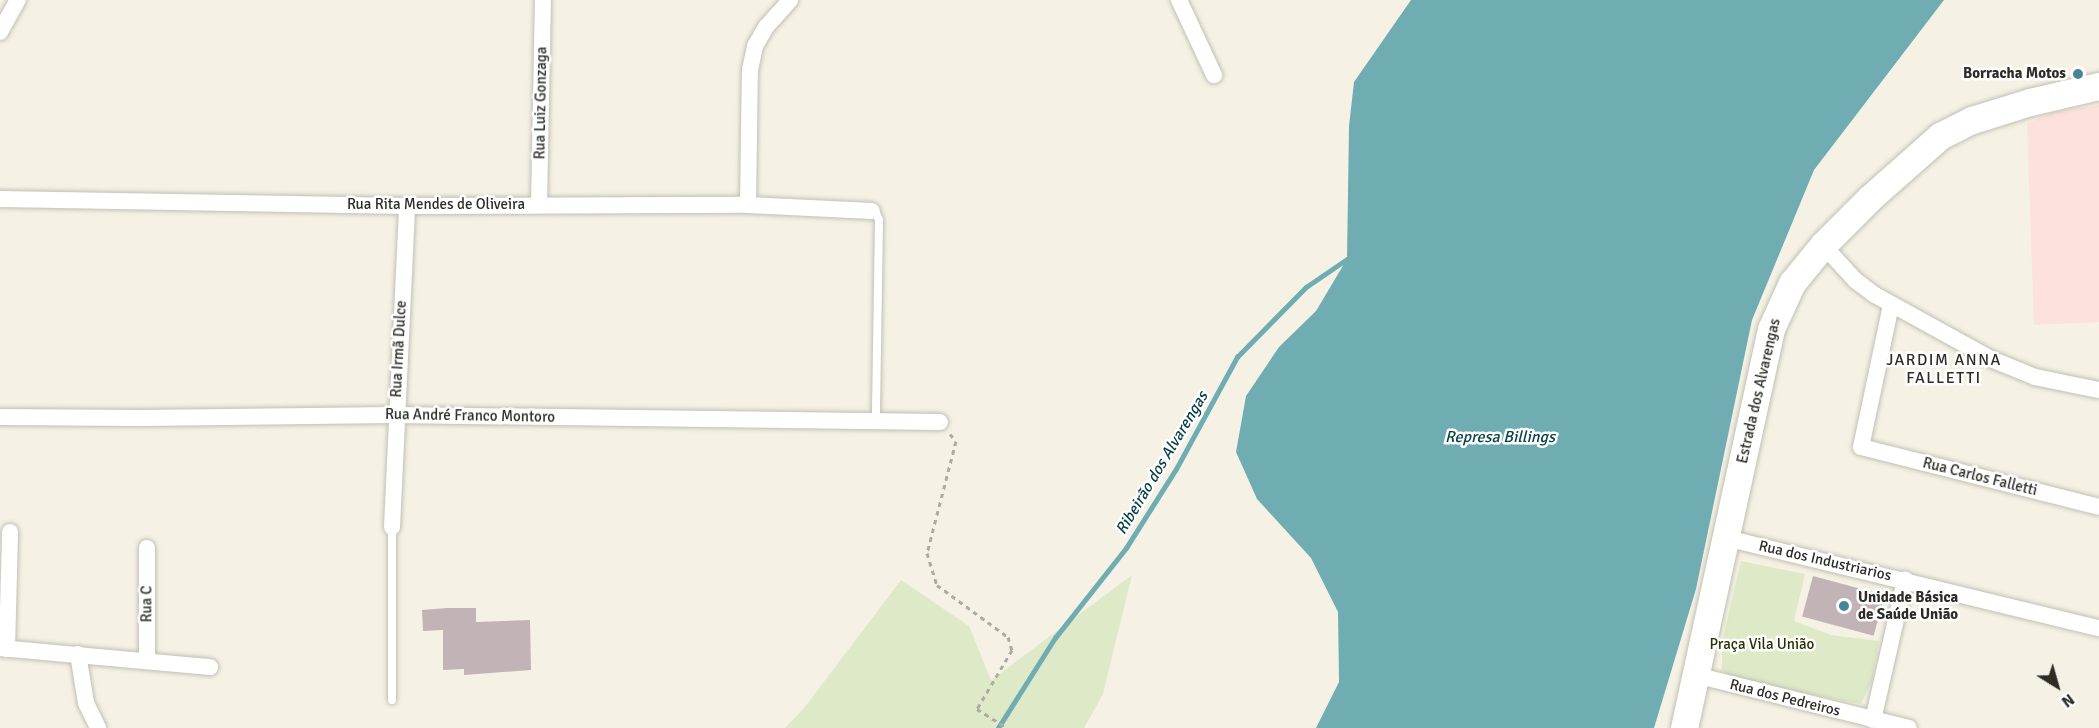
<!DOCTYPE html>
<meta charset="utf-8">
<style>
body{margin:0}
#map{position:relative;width:2099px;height:728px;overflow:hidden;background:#f5f2e5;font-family:Signika,sans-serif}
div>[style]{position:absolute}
.education>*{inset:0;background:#fce1dc}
.green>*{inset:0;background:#dee9c8}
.water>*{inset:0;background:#70adb2}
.stream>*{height:4.5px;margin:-2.25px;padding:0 2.25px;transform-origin:2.25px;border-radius:2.25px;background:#70adb2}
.building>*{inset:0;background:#c2b3b7;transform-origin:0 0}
.path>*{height:3px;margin-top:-1.5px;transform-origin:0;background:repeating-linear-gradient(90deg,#aeaca2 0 4.5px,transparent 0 9px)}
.roads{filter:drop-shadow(0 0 2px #c2bfb3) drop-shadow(0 0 2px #c2bfb3)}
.service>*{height:8px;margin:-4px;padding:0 4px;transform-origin:4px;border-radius:4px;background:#fff}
.minor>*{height:16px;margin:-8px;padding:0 8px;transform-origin:8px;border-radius:8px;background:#fff}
.primary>*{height:27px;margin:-13.5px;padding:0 13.5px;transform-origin:13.5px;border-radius:13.5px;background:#fff}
.dots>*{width:16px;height:16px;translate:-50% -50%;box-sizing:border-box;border:3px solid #fff;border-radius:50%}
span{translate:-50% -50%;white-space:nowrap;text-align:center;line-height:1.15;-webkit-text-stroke:5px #fff;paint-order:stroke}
.poi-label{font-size:15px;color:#2d2c27;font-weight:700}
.right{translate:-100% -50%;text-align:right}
.left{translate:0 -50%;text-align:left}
.street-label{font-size:15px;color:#2d2c27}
.park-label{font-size:15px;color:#273300}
.neighbourhood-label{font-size:16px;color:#2d2c27;letter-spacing:1.5px}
.water-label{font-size:16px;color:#094347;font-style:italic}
.north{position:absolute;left:2027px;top:656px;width:60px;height:60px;-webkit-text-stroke:4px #fff;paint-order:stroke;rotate:143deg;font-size:16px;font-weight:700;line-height:24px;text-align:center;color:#2d2c27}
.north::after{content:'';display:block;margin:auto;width:21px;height:27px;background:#2d2c27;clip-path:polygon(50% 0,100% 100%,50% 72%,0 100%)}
</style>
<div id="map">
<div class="education">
<div style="clip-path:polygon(2099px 105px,2099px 322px,2034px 325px,2027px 124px,2054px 112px)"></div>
</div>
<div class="green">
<div style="clip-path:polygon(1741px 561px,1805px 574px,1794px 621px,1831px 635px,1879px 641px,1872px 681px,1861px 704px,1734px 680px,1722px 670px,1722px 642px)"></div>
<div style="clip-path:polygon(1132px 575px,1103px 694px,1084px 728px,785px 728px,804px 708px,901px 580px,969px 626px,991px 680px)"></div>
</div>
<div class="water">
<div style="clip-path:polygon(1411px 0,1944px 0,1814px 170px,1752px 320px,1696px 589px,1654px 728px,1316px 728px,1339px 682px,1338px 612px,1311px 558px,1257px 499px,1236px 452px,1246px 396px,1279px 347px,1316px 311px,1347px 259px,1349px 126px,1354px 82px)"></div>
</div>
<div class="stream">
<div style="left:998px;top:728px;width:107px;rotate:-57.7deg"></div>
<div style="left:1055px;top:638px;width:115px;rotate:-51.7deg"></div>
<div style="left:1126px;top:548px;width:93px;rotate:-57.7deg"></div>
<div style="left:1176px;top:469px;width:128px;rotate:-61.4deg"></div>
<div style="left:1237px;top:357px;width:98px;rotate:-45.4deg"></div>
<div style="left:1306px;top:287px;width:50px;rotate:-34.3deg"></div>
</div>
<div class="building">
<div style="left:1813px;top:576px;width:74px;height:42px;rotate:15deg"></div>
<div style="clip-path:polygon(447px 608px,476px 608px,476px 622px,530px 620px,531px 670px,464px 675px,464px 669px,443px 670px,443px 630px,423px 631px,422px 610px)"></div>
</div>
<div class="path">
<div style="left:950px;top:434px;width:9px;rotate:49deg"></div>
<div style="left:956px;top:441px;width:116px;rotate:104.5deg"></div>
<div style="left:927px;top:553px;width:34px;rotate:73deg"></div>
<div style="left:937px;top:585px;width:88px;rotate:36.2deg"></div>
<div style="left:1008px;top:637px;width:14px;rotate:73deg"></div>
<div style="left:1012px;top:650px;width:69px;rotate:120.7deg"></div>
<div style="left:977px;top:709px;width:36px;rotate:32deg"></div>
</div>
<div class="roads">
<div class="service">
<div style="left:872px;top:211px;width:4px;rotate:27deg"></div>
<div style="left:876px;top:213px;width:8px;rotate:67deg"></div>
<div style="left:879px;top:220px;width:202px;rotate:90.9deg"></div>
<div style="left:392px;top:527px;width:173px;rotate:90deg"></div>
</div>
<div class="minor">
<div style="left:1179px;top:0;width:83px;rotate:65deg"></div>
<div style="left:0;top:32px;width:37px;rotate:-61deg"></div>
<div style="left:0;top:199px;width:407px;rotate:1deg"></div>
<div style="left:407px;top:206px;width:341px;rotate:-0.2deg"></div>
<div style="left:748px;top:205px;width:124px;rotate:2.8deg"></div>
<div style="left:539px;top:205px;width:205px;rotate:-88.9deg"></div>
<div style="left:748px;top:205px;width:135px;rotate:-89.2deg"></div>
<div style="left:750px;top:70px;width:25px;rotate:-78deg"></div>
<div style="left:755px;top:46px;width:22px;rotate:-60deg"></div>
<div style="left:766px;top:27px;width:36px;rotate:-48deg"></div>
<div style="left:1823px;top:245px;width:47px;rotate:47.6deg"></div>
<div style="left:1855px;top:280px;width:25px;rotate:37deg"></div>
<div style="left:1875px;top:295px;width:132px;rotate:28.9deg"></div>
<div style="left:1991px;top:359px;width:48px;rotate:22.2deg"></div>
<div style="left:2035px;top:377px;width:65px;rotate:11.5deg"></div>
<div style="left:1891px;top:305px;width:145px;rotate:101.9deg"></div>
<div style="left:1861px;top:447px;width:245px;rotate:14.1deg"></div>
<div style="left:0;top:417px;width:140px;rotate:0.4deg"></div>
<div style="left:140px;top:418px;width:255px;rotate:-0.7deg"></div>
<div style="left:395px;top:415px;width:545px;rotate:0.74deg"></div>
<div style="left:392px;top:527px;width:321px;rotate:-87.3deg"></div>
<div style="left:1726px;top:538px;width:384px;rotate:13.6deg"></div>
<div style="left:0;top:648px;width:211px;rotate:5.2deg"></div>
<div style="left:7px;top:649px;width:117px;rotate:-88.5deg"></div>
<div style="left:78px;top:654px;width:50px;rotate:80.7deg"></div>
<div style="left:86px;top:703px;width:28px;rotate:64deg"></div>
<div style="left:147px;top:660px;width:112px;rotate:-90deg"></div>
<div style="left:1695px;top:675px;width:220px;rotate:13.9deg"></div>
<div style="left:1873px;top:720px;width:144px;rotate:-77.1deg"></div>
</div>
<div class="primary">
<div style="left:1684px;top:728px;width:408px;rotate:-77.7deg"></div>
<div style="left:1771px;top:329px;width:51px;rotate:-65.5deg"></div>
<div style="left:1792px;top:283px;width:49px;rotate:-50.8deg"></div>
<div style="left:1823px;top:245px;width:68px;rotate:-45deg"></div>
<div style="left:1871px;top:197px;width:92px;rotate:-41.5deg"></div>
<div style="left:1940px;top:136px;width:36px;rotate:-27deg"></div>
<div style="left:1972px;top:120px;width:61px;rotate:-17.2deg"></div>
<div style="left:2030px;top:102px;width:71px;rotate:-13.1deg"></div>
</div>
</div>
<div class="dots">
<div style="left:2078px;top:74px;background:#448696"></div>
<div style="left:1844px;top:606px;background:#448696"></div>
</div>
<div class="poi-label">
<span class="right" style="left:2066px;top:74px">Borracha Motos</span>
<span class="left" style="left:1858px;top:606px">Unidade Básica<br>de Saúde União</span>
</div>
<div class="street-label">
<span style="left:541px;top:103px;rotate:-89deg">Rua Luiz Gonzaga</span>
<span style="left:436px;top:205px">Rua Rita Mendes de Oliveira</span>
<span style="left:399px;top:349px;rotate:-87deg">Rua Irmã Dulce</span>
<span style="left:1759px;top:391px;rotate:-77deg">Estrada dos Alvarengas</span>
<span style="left:470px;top:416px;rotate:1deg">Rua André Franco Montoro</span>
<span style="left:1980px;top:477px;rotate:14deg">Rua Carlos Falletti</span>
<span style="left:1825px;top:561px;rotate:13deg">Rua dos Industriarios</span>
<span style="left:147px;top:604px;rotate:-90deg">Rua C</span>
<span style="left:1785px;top:698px;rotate:14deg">Rua dos Pedreiros</span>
</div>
<div class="park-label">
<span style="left:1762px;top:645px">Praça Vila União</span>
</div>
<div class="neighbourhood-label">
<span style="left:1944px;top:369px">JARDIM ANNA<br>FALLETTI</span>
</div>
<div class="water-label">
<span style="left:1500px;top:437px">Represa Billings</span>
<span style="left:1162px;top:463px;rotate:-59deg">Ribeirão dos Alvarengas</span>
</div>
<div class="north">N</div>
</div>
